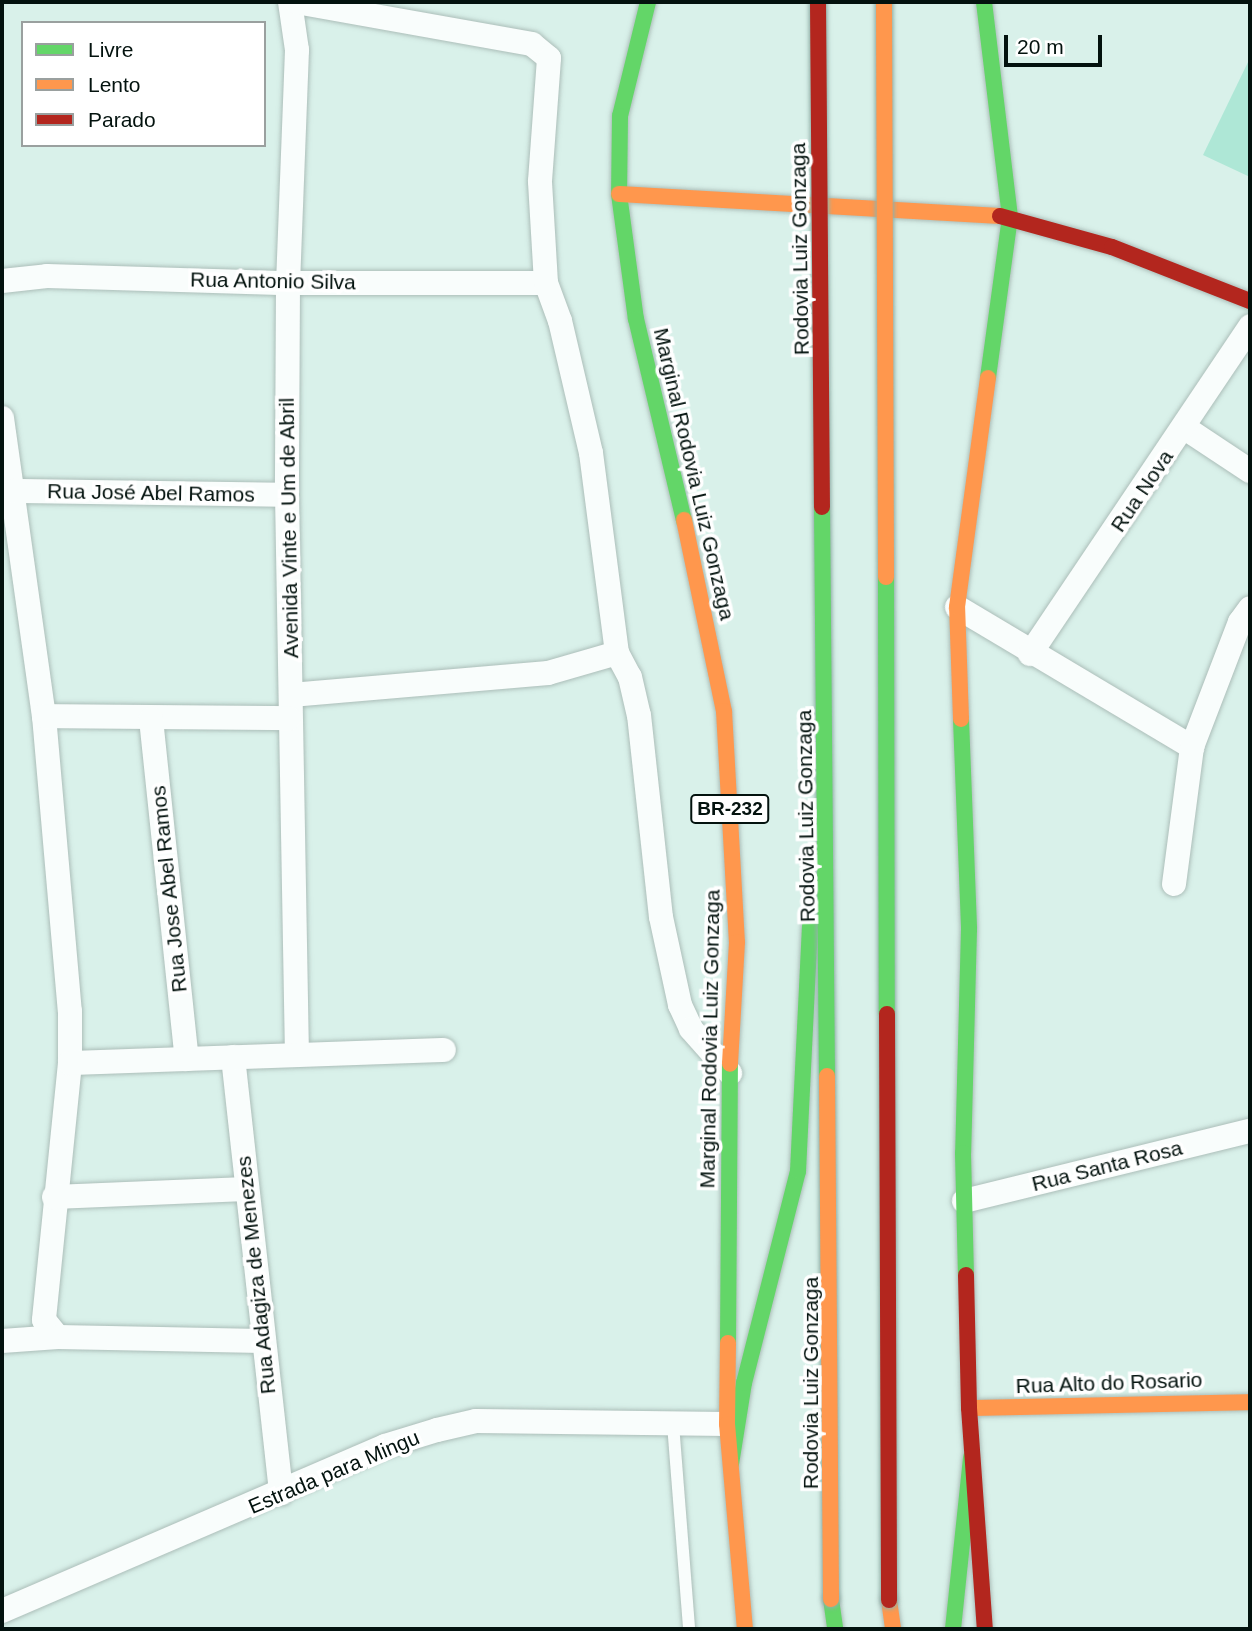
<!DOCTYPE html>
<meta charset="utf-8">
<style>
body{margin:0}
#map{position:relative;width:1252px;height:1631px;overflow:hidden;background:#d9f1ea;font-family:Arial,sans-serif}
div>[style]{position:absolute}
.green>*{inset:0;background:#aee7d6}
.roads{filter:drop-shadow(0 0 2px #acbeb9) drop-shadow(0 0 2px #acbeb9)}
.lane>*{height:12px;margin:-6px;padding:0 6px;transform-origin:6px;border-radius:6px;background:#f9fdfc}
.street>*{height:24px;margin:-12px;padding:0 12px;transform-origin:12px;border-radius:12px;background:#f9fdfc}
.fast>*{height:16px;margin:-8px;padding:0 8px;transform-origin:8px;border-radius:8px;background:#63d668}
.slow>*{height:16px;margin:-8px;padding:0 8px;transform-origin:8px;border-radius:8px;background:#ff974d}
.jam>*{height:16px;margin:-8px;padding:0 8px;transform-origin:8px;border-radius:8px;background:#b3261e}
.bridges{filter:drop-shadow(0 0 2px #92b0a8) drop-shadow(0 0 2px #92b0a8)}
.fast-bridge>*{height:16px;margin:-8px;padding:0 8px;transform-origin:8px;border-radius:8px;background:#63d668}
.slow-bridge>*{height:16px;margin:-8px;padding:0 8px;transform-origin:8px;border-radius:8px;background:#ff974d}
.jam-bridge>*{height:16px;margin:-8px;padding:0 8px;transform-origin:8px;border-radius:8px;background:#b3261e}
span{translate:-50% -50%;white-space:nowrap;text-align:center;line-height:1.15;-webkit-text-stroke:7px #fff;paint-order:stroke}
.shield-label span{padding:2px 5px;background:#fff;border:2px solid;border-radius:5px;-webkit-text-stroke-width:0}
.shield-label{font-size:19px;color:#03120e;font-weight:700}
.street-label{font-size:21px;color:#03120e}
.frame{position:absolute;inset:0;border:4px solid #03120e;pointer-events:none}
.legend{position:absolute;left:21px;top:21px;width:245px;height:126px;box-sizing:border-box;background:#fff;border:2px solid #9aa09f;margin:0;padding:9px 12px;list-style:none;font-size:21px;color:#03120e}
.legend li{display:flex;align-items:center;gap:14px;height:35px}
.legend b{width:35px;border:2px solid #9aa09f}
.scale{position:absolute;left:1004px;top:35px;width:98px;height:32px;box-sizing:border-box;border:4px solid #03120e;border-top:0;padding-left:9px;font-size:21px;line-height:24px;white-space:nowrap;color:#03120e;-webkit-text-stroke:5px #fff;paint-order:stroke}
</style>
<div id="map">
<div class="green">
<div style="clip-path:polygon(1250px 58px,1250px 177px,1203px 155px)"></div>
</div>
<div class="roads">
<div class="lane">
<div style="left:673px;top:1424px;width:206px;rotate:85.5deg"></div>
</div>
<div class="street">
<div style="left:290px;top:2px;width:49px;rotate:81.7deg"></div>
<div style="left:297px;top:50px;width:233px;rotate:92.2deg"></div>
<div style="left:288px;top:283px;width:212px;rotate:90.3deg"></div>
<div style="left:287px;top:495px;width:560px;rotate:88.98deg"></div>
<div style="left:2px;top:281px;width:45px;rotate:-6.3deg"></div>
<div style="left:47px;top:276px;width:241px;rotate:1.7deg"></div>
<div style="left:288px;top:283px;width:258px"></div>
<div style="left:2px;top:418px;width:301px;rotate:82deg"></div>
<div style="left:44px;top:716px;width:296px;rotate:85deg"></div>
<div style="left:70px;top:1011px;width:52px;rotate:90deg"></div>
<div style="left:70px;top:1063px;width:258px;rotate:95.8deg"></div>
<div style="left:44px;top:1320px;width:22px;rotate:51deg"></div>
<div style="left:58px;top:1337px;width:204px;rotate:1.1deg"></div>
<div style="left:1185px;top:428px;width:78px;rotate:33.5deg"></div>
<div style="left:15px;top:491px;width:272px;rotate:0.8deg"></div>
<div style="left:957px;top:607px;width:274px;rotate:30.8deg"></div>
<div style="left:617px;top:653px;width:27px;rotate:62deg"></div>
<div style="left:630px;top:677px;width:39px;rotate:77deg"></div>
<div style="left:639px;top:715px;width:203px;rotate:83.8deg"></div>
<div style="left:661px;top:917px;width:90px;rotate:77.8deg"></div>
<div style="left:680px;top:1005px;width:26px;rotate:65deg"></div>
<div style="left:691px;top:1029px;width:59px;rotate:48.4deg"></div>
<div style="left:1030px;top:654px;width:395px;rotate:-56.1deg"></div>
<div style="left:291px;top:695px;width:258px;rotate:-4.9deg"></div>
<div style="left:548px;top:673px;width:72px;rotate:-16.2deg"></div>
<div style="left:617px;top:653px;width:202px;rotate:-97.4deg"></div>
<div style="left:591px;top:453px;width:136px;rotate:-103.2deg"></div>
<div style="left:560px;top:321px;width:40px;rotate:-110.2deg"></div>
<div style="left:546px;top:283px;width:102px;rotate:-93.4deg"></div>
<div style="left:540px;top:181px;width:123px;rotate:-85.8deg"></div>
<div style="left:549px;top:58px;width:22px;rotate:-141deg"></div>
<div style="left:532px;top:44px;width:239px;rotate:-169.9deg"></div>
<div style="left:44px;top:716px;width:245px;rotate:0.5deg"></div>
<div style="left:151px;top:719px;width:342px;rotate:84deg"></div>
<div style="left:1174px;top:884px;width:138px;rotate:-82.5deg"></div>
<div style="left:1192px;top:747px;width:134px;rotate:-69deg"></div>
<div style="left:1240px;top:622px;width:17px;rotate:-54deg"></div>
<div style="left:233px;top:1057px;width:439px;rotate:83.7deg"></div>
<div style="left:70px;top:1063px;width:374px;rotate:-2deg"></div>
<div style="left:54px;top:1197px;width:192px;rotate:-2.4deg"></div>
<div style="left:964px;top:1201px;width:294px;rotate:-13.8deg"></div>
<div style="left:2px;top:1341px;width:56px;rotate:-4.1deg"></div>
<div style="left:2px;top:1611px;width:417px;rotate:-23.3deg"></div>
<div style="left:385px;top:1446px;width:54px;rotate:-17.1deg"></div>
<div style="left:437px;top:1430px;width:40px;rotate:-13deg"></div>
<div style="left:476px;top:1421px;width:251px;rotate:0.7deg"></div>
</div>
<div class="fast">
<div style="left:648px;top:2px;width:117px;rotate:103.8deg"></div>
<div style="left:620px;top:116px;width:78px;rotate:90.7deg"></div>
<div style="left:619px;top:194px;width:126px;rotate:82.3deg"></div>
<div style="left:636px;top:319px;width:207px;rotate:76.6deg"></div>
<div style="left:984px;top:2px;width:217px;rotate:83.1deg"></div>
<div style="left:1010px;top:217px;width:162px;rotate:97.8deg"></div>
<div style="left:961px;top:719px;width:210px;rotate:87.8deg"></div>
<div style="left:969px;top:929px;width:224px;rotate:91.5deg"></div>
<div style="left:963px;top:1153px;width:122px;rotate:88.6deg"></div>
<div style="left:728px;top:1343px;width:279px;rotate:-89.6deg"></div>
<div style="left:731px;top:1464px;width:82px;rotate:-80.9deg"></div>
<div style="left:744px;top:1383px;width:219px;rotate:-75.7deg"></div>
<div style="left:798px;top:1171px;width:245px;rotate:-87.2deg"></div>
<div style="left:831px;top:1599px;width:30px;rotate:82deg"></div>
<div style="left:953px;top:1629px;width:172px;rotate:-84deg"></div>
</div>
<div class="slow">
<div style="left:619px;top:194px;width:382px;rotate:3.3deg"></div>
<div style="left:684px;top:520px;width:195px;rotate:78.2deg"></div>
<div style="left:724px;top:711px;width:231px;rotate:86.8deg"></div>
<div style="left:737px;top:942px;width:122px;rotate:93.3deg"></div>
<div style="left:961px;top:719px;width:112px;rotate:-92deg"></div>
<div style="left:957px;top:607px;width:231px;rotate:-82.3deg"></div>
<div style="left:728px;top:1343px;width:81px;rotate:90.7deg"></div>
<div style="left:727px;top:1424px;width:206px;rotate:85deg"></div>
<div style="left:969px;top:1408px;width:281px;rotate:-1.2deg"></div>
<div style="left:889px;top:1600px;width:29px;rotate:82deg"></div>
</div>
<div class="jam">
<div style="left:1000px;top:216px;width:116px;rotate:15.5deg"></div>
<div style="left:1112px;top:247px;width:148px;rotate:21.4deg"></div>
<div style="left:966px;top:1275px;width:133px;rotate:88.7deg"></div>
<div style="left:969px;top:1408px;width:222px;rotate:85.9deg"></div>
</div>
</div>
<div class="bridges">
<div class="fast-bridge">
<div style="left:822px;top:507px;width:569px;rotate:89.5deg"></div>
<div style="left:886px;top:577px;width:437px;rotate:89.9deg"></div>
</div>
<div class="slow-bridge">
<div style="left:884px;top:2px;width:575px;rotate:89.8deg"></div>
<div style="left:827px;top:1076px;width:523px;rotate:89.56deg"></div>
</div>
<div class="jam-bridge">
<div style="left:818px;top:2px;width:505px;rotate:89.55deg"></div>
<div style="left:887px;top:1014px;width:586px;rotate:89.8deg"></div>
</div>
</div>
<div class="shield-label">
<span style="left:730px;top:809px">BR-232</span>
</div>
<div class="street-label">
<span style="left:800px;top:249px;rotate:-91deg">Rodovia Luiz Gonzaga</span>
<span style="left:273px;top:281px;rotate:1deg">Rua Antonio Silva</span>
<span style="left:694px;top:474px;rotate:77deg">Marginal Rodovia Luiz Gonzaga</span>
<span style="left:1142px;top:491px;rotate:-56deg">Rua Nova</span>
<span style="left:151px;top:493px;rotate:1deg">Rua José Abel Ramos</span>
<span style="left:289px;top:528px;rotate:-91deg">Avenida Vinte e Um de Abril</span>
<span style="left:806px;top:816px;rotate:-91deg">Rodovia Luiz Gonzaga</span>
<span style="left:169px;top:889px;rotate:-96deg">Rua Jose Abel Ramos</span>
<span style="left:710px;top:1039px;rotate:-89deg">Marginal Rodovia Luiz Gonzaga</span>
<span style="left:1107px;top:1166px;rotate:-14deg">Rua Santa Rosa</span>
<span style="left:256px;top:1275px;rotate:-96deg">Rua Adagiza de Menezes</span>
<span style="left:811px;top:1383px;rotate:-90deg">Rodovia Luiz Gonzaga</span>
<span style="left:1109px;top:1383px;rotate:-2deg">Rua Alto do Rosario</span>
<span style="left:334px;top:1472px;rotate:-23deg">Estrada para Mingu</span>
</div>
<div class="frame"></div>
<ul class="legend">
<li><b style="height:9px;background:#63d668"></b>Livre</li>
<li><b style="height:9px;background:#ff974d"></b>Lento</li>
<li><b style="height:9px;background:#b3261e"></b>Parado</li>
</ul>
<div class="scale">20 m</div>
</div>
